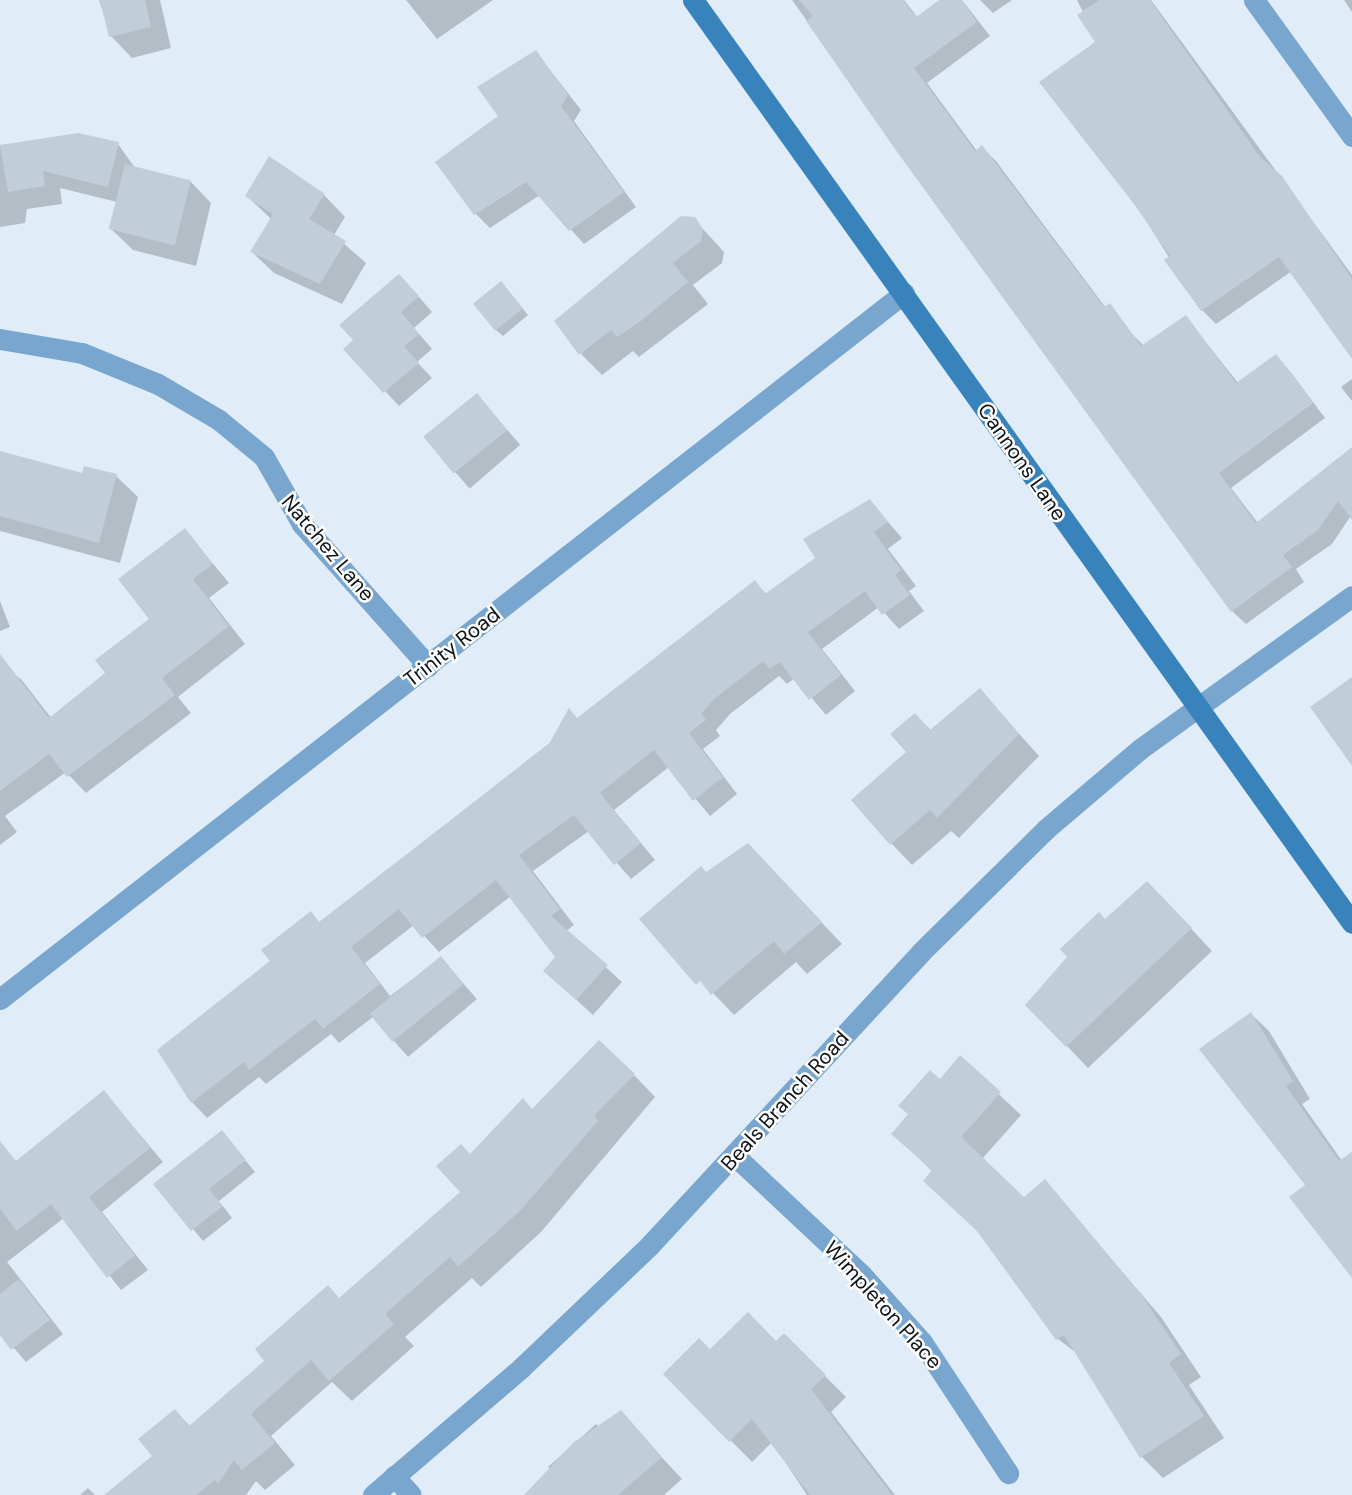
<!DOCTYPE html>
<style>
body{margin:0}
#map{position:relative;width:1352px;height:1495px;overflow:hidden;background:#e0edf8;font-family:"DM Sans",sans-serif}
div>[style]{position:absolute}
.shadow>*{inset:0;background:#0003;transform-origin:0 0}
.building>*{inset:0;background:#c1cdd8;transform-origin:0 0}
.street>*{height:21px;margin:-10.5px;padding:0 10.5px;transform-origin:10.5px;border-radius:10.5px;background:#79a6ce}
.secondary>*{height:21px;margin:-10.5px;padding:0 10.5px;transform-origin:10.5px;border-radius:10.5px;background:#3983bd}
span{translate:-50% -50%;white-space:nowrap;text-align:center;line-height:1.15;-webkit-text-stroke:5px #fff;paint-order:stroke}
.street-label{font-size:21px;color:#101418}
</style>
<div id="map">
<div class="shadow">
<div style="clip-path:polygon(99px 0,160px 0,171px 48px,132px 58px,111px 36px)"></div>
<div style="clip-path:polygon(406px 0,493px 0,437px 39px)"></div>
<div style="clip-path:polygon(792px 0,904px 0,918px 18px,942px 0,962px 0,990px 36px,927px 83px,977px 151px,982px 148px,996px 161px,1106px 308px,1144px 346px,1186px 317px,1238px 383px,1289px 370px,1325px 418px,1231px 488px,1258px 523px,1352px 451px,1352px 514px,1332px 544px,1296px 569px,1304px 582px,1246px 624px,1232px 611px)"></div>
<div style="clip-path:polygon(980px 0,1012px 0,993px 13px)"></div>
<div style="clip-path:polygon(1077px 0,1151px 0,1352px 275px,1352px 356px,1292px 271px,1216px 324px,1202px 310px,1135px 203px,1098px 42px)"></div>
<div style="clip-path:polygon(1344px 0,1352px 0,1352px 12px)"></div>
<div style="clip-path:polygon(536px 52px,581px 110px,574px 121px,636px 207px,584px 244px,540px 195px,490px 228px,476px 214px,500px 117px)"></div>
<div style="clip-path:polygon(78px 134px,118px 144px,135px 168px,190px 181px,211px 203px,196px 266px,133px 250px,111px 229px,117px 202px,60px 188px,62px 204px,27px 209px,25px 223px,0 227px,0 146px)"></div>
<div style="clip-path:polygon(324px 195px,345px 217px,334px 235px,366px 263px,342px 304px,274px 273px,252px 252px,271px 219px,247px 196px)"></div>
<div style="clip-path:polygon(694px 219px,724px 252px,722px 263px,693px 285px,708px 304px,639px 357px,633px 351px,602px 375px,581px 354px)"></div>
<div style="clip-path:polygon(413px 290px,432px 312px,414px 328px,432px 349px,417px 362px,432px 378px,399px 406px,346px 349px)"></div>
<div style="clip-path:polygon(507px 290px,528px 315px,503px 336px,496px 330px)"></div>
<div style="clip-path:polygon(1352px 379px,1352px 401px,1341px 387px)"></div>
<div style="left:477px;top:395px;width:66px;height:67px;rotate:49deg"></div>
<div style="clip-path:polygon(0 453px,83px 475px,116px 476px,138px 497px,120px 563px,0 531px)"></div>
<div style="clip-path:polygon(870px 501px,902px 538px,888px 549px,916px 586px,909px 591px,924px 611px,899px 629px,879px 607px,822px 649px,855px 691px,826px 715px,795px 678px,787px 684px,779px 676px,730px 714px,716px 730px,720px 736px,703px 749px,737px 794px,710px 816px,669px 767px,614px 810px,655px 860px,631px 879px,589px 831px,533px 871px,574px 925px,566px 931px,622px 982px,593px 1015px,561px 986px,557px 957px,511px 896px,439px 952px,414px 925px,365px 963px,390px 996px,441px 958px,477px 999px,408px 1057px,373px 1017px,339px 1043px,331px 1034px,266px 1084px,259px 1077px,207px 1118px,192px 1102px,159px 1050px,272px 961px,311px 913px,320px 923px,755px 582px,767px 595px,818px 558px)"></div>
<div style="clip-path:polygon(185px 530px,229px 583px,209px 598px,245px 644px,178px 697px,191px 713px,86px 793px,66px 772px,5px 816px,17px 832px,0 845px,0 664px,21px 679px,52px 719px,107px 673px,151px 619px)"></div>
<div style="clip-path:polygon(0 601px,10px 627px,0 631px)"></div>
<div style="clip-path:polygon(980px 690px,1039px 756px,959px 838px,951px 831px,912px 865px,891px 843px,915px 715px,932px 731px)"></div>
<div style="clip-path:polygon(769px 867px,842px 944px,807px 974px,796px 962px,734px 1015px,713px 993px,706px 874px)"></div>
<div style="clip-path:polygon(1168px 904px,1212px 951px,1088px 1068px,1028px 1005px,1106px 922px)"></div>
<div style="clip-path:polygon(1251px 1014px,1269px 1031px,1310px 1099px,1302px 1104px,1342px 1161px,1352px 1156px,1352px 1274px,1291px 1197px,1307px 1186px)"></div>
<div style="clip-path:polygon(960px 1058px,1021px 1115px,982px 1159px,1024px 1199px,1045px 1182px,1161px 1317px,1201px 1377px,1189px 1385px,1224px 1438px,1163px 1478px,1142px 1457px,1083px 1358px,1058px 1339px,933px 1172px,893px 1133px)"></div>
<div style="clip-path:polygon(634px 1075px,655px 1097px,541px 1232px,481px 1287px,472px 1278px,405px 1337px,414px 1346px,352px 1401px,332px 1382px,271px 1436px,295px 1465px,265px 1490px,256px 1481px,246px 1495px,107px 1495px,154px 1456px,175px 1411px,191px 1427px,462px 1192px,470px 1156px,533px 1111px)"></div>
<div style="clip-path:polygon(104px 1092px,163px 1162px,102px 1212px,148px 1270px,121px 1290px,64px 1218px,7px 1262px,63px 1334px,26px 1362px,0 1332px,0 1174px)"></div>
<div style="clip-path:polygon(222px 1132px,255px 1172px,219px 1201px,232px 1218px,203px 1241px,156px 1184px)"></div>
<div style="clip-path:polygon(784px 1335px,846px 1397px,831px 1412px,895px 1495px,807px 1495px,772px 1442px,752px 1462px,665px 1374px,710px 1351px,776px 1343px)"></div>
<div style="clip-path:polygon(625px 1418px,682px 1479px,664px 1495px,537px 1495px,554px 1472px,548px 1467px,596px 1424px,602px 1430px)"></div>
<div style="clip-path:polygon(88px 1488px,95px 1495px,80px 1495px)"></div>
</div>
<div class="building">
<div style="clip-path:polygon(100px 0,145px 0,151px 27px,109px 37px)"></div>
<div style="clip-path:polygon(799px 0,903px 0,916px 17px,939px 0,962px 0,977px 22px,914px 68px,975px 151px,982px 145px,1104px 307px,1110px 303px,1141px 346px,1186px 315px,1236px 383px,1276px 354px,1293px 375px,1313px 403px,1219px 473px,1256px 523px,1352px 447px,1352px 520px,1338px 501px,1318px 530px,1283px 555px,1292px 567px,1231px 612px,895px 149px,806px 21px,813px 16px)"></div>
<div style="clip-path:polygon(1099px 0,1150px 0,1260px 157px,1282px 176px,1352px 279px,1352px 359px,1279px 257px,1201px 311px,1164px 260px,1170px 256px,1134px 204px,1039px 82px,1095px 42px,1077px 15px)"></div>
<div style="clip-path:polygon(536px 50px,568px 95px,561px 106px,624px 192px,569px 231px,526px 182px,474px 215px,435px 162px,498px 116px,477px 87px)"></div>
<div style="clip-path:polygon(78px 133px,119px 142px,108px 187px,43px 171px,45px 186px,8px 192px,0 145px)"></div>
<div style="clip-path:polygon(269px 156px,325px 194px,309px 219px,346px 241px,320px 284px,250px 252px,273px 214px,245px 196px)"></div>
<div style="left:125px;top:164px;width:68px;height:67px;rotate:14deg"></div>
<div style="clip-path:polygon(681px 216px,695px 217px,703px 229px,701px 241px,673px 263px,688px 282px,641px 321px,617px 337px,611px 330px,579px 355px,554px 321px)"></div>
<div style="clip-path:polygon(399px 274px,419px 296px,401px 312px,419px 334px,404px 346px,419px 363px,383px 393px,343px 349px,353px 340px,339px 325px)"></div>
<div style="left:501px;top:281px;width:35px;height:36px;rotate:51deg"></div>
<div style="left:477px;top:393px;width:48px;height:69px;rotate:51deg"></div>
<div style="clip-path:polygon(0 451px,82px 473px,84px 466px,117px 474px,99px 543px,0 516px)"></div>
<div style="clip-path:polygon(870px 499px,888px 522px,874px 532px,901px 570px,895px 575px,910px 595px,882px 615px,865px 591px,808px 632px,841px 675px,809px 700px,780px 662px,770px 669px,763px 661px,714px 699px,701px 714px,706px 720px,689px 733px,723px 777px,693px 801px,654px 750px,600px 793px,641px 843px,614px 865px,574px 815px,519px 855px,560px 909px,551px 916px,608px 965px,576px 1000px,543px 971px,555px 957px,496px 880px,422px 938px,399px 909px,351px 947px,380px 984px,323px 1029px,315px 1019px,249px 1070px,244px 1062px,191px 1103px,157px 1050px,270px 961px,261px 950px,311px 911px,319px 922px,549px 744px,569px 708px,577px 718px,755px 580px,765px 594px,815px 558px,803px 539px)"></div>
<div style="clip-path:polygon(185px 528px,213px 564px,193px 579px,229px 626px,162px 678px,175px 695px,67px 777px,49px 754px,0 791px,0 654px,49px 718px,105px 673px,95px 660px,149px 619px,118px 579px)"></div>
<div style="clip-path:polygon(1352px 677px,1352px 766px,1310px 707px)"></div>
<div style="clip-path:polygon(980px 688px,1019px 734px,937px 818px,930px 810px,890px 845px,851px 800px,906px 752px,890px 734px,915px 713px,930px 730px)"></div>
<div style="clip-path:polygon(748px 843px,822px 922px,784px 954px,774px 941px,711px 995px,700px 981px,696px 985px,639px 919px,701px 866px,706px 872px)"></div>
<div style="clip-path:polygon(1147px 881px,1192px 928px,1066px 1047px,1025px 1005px,1067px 957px,1060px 949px,1099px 912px,1105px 919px)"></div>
<div style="left:441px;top:956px;width:36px;height:92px;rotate:51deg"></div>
<div style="clip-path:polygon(1251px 1012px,1293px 1081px,1286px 1086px,1339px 1161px,1352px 1152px,1352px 1278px,1289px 1197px,1305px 1185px,1199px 1049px)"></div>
<div style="clip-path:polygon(599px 1040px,635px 1074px,594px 1116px,598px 1121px,520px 1211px,458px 1267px,450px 1257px,385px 1314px,394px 1324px,329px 1381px,311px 1360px,251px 1414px,275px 1443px,242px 1470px,234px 1460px,218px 1484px,215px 1480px,196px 1495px,104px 1495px,152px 1456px,138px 1439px,175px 1409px,189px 1426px,264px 1361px,255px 1349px,328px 1285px,339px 1298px,460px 1192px,436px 1166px,461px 1144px,470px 1154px,523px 1098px,532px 1109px)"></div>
<div style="clip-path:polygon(960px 1055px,1001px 1092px,961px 1137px,1024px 1197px,1045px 1179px,1140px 1293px,1181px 1354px,1169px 1363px,1204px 1416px,1140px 1458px,1064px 1335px,1056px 1340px,977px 1231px,923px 1181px,932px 1170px,891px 1134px,908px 1114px,898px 1106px,930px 1070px,940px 1079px)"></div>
<div style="clip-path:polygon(104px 1090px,150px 1148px,89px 1197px,135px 1255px,107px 1278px,51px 1204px,17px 1231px,0 1209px,0 1141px,16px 1161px)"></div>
<div style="clip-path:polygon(222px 1130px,246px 1160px,209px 1189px,223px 1206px,191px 1231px,153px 1184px)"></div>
<div style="clip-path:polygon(19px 1279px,50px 1320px,11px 1350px,0 1335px,0 1294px)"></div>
<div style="clip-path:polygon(748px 1312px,776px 1341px,784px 1333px,826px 1375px,811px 1389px,892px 1495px,810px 1495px,752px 1419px,729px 1442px,663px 1374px,699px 1338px,710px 1349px)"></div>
<div style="clip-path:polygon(621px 1410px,662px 1457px,618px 1495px,524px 1495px,574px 1442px)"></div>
</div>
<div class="street">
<div style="left:1254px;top:0;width:168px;rotate:54.2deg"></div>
<div style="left:0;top:339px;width:83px;rotate:9.7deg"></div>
<div style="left:82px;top:353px;width:82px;rotate:22.2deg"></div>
<div style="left:158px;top:384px;width:71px;rotate:30.5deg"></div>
<div style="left:219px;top:420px;width:58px;rotate:39.4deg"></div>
<div style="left:264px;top:457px;width:77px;rotate:60.4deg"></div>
<div style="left:302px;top:524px;width:190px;rotate:48.4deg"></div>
<div style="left:0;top:999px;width:1147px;rotate:-37.99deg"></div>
<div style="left:736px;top:1157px;width:171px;rotate:43.1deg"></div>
<div style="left:861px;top:1274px;width:91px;rotate:48.1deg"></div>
<div style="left:922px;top:1342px;width:157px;rotate:56.7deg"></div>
<div style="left:394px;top:1476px;width:25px;rotate:48deg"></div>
<div style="left:373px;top:1495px;width:195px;rotate:-40.6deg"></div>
<div style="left:521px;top:1368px;width:177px;rotate:-43.6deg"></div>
<div style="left:649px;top:1246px;width:401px;rotate:-47.2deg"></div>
<div style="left:921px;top:952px;width:175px;rotate:-44.5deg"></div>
<div style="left:1046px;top:829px;width:123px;rotate:-40.4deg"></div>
<div style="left:1140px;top:749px;width:261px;rotate:-35.8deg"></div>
</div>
<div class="secondary">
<div style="left:693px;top:0;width:1134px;rotate:54.47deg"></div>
</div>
<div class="street-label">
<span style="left:1022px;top:462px;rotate:55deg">Cannons Lane</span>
<span style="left:328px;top:548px;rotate:50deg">Natchez Lane</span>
<span style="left:452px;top:647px;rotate:-38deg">Trinity Road</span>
<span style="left:785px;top:1101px;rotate:-48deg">Beals Branch Road</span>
<span style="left:883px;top:1305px;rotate:48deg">Wimpleton Place</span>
</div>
</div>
